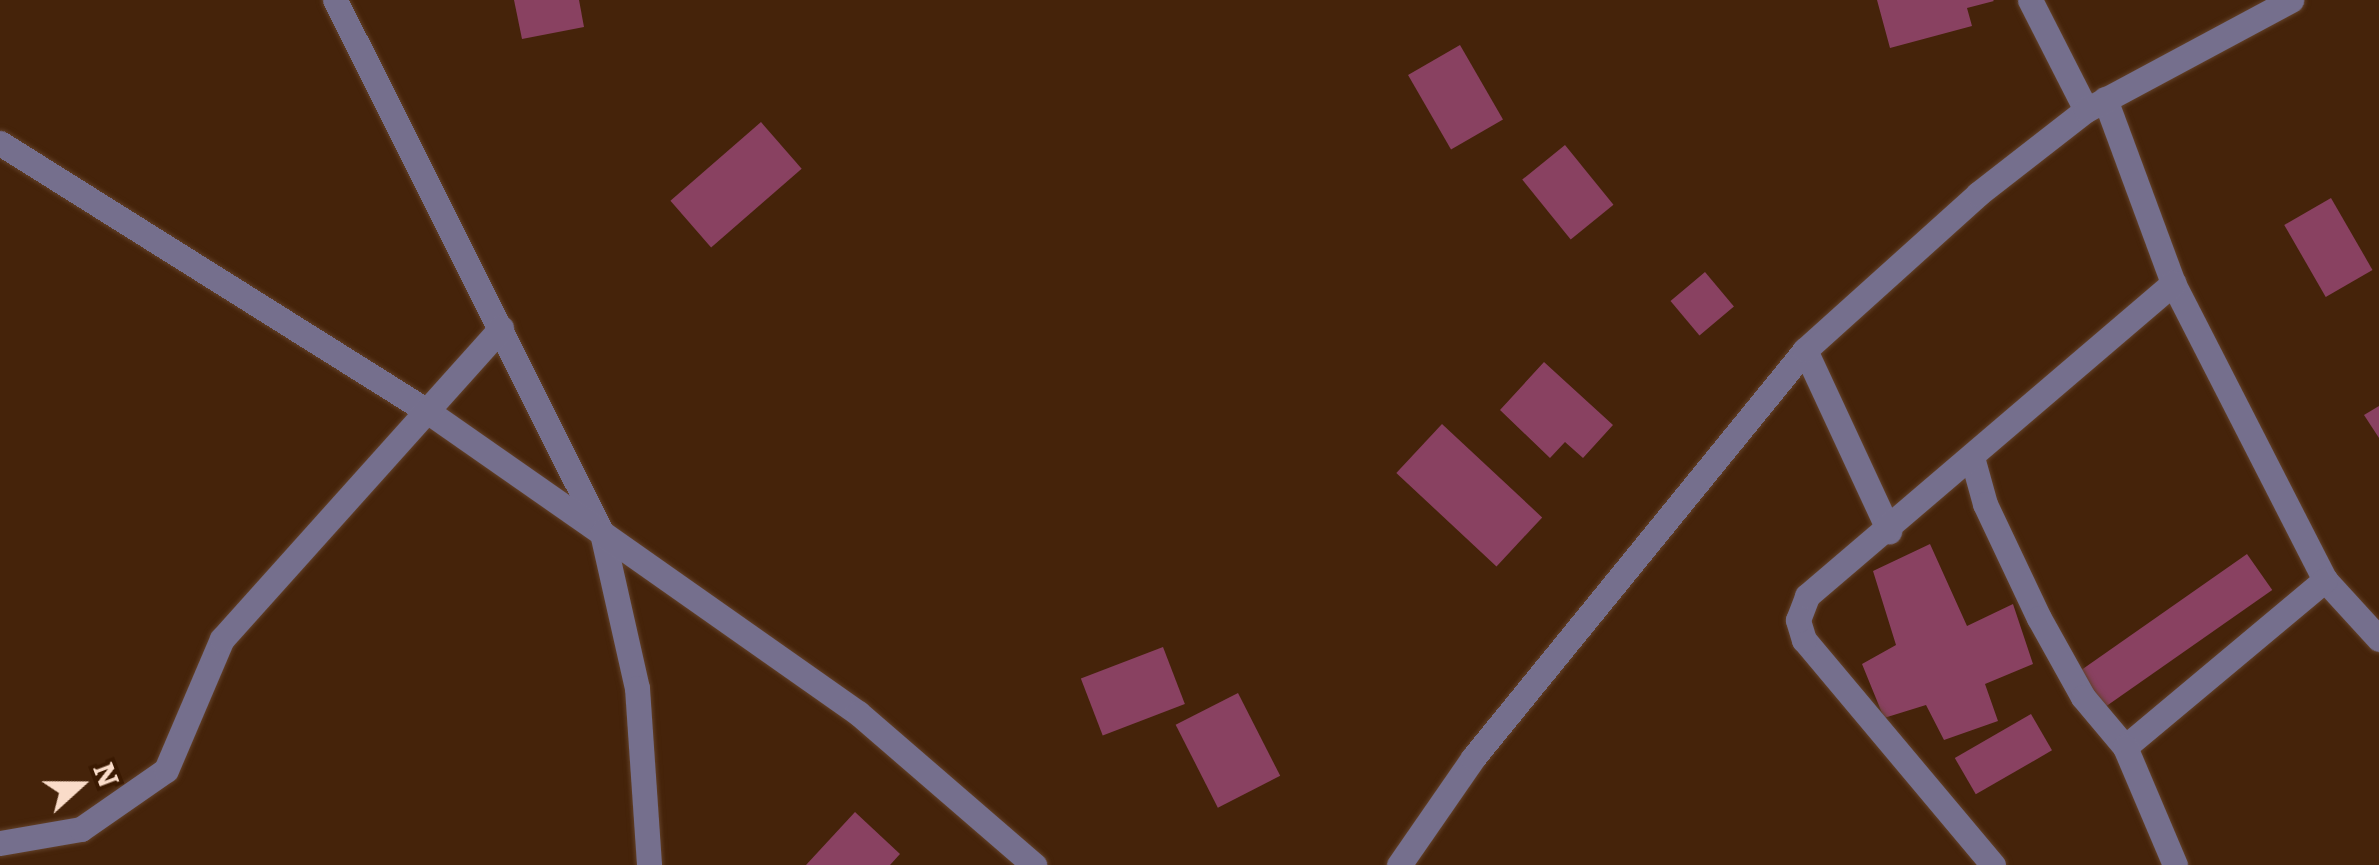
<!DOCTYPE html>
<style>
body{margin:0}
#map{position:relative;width:2379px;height:865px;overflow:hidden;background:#45230a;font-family:Literata,serif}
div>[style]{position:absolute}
.building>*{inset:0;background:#894161;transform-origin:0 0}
.roads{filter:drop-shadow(0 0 2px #624129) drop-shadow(0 0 2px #624129)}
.minor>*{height:25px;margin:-12.5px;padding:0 12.5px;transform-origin:12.5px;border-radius:12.5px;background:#756f8d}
span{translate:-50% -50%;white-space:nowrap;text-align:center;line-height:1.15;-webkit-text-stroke:8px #3a1901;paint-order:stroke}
.north{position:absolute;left:30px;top:735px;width:100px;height:100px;-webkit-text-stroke:8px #3a1901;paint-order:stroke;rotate:69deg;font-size:28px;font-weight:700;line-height:40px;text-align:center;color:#fadcc9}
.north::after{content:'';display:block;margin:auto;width:35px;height:45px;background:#fadcc9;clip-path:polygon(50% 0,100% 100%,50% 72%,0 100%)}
</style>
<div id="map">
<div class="building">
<div style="clip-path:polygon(514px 0,579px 0,584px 27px,522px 39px)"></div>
<div style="clip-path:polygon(1877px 0,1993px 0,1994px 1px,1967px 8px,1972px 26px,1890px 48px)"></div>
<div style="left:1460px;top:45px;width:86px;height:60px;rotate:60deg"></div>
<div style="left:761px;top:122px;width:62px;height:120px;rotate:49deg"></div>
<div style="left:1565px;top:145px;width:77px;height:55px;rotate:51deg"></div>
<div style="left:2331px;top:198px;width:83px;height:54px;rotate:60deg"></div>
<div style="left:1705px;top:272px;width:45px;height:45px;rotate:50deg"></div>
<div style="clip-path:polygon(1544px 362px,1613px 425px,1583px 458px,1565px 442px,1550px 458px,1500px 410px)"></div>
<div style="clip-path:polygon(2379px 406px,2379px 438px,2364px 415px)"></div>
<div style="left:1442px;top:424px;width:137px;height:67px;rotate:43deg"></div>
<div style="clip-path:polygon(1930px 544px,1967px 626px,2013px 604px,2033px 664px,1985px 684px,1998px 721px,1944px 740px,1926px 705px,1884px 718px,1862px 664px,1896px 645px,1873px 571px)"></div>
<div style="left:2247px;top:554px;width:44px;height:208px;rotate:55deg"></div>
<div style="left:1163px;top:647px;width:61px;height:88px;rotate:69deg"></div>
<div style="left:1238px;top:693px;width:93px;height:70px;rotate:63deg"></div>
<div style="left:2031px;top:714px;width:42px;height:88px;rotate:60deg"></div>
<div style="clip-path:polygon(855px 812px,900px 854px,890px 865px,806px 865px)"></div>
</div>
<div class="roads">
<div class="minor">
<div style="left:335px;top:0;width:596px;rotate:63.39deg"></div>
<div style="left:602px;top:533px;width:159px;rotate:77.3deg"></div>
<div style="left:637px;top:688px;width:177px;rotate:86.1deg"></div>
<div style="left:2030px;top:0;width:123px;rotate:63deg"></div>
<div style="left:2105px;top:99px;width:196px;rotate:69.7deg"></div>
<div style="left:2173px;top:283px;width:334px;rotate:62.9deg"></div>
<div style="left:2325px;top:580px;width:80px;rotate:47.5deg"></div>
<div style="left:0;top:143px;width:504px;rotate:32.11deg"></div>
<div style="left:427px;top:411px;width:213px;rotate:34.9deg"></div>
<div style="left:602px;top:533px;width:313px;rotate:35.1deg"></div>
<div style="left:858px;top:713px;width:233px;rotate:40.8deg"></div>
<div style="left:1805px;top:350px;width:200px;rotate:65.1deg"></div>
<div style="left:1972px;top:457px;width:49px;rotate:74.5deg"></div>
<div style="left:1985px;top:504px;width:126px;rotate:64.7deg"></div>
<div style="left:2039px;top:618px;width:90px;rotate:60.9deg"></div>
<div style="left:2083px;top:697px;width:65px;rotate:50deg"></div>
<div style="left:2125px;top:747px;width:261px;rotate:-39.9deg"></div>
<div style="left:2125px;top:747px;width:128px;rotate:67deg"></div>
<div style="left:0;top:843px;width:82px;rotate:-9.8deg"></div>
<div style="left:81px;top:829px;width:103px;rotate:-34.8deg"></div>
<div style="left:166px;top:770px;width:142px;rotate:-66.9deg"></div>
<div style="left:222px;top:639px;width:418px;rotate:-48.1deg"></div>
<div style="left:1399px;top:865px;width:130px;rotate:-55.3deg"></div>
<div style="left:1473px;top:758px;width:526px;rotate:-50.86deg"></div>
<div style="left:1805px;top:350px;width:233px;rotate:-42deg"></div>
<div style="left:1978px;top:194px;width:137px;rotate:-37.9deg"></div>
<div style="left:2086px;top:110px;width:233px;rotate:-28.2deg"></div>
<div style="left:1993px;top:865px;width:294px;rotate:-130deg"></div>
<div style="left:1804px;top:640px;width:21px;rotate:-107deg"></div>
<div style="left:1798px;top:620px;width:26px;rotate:-69deg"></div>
<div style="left:1807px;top:596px;width:482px;rotate:-40.5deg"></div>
</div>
</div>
<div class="north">N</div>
</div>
